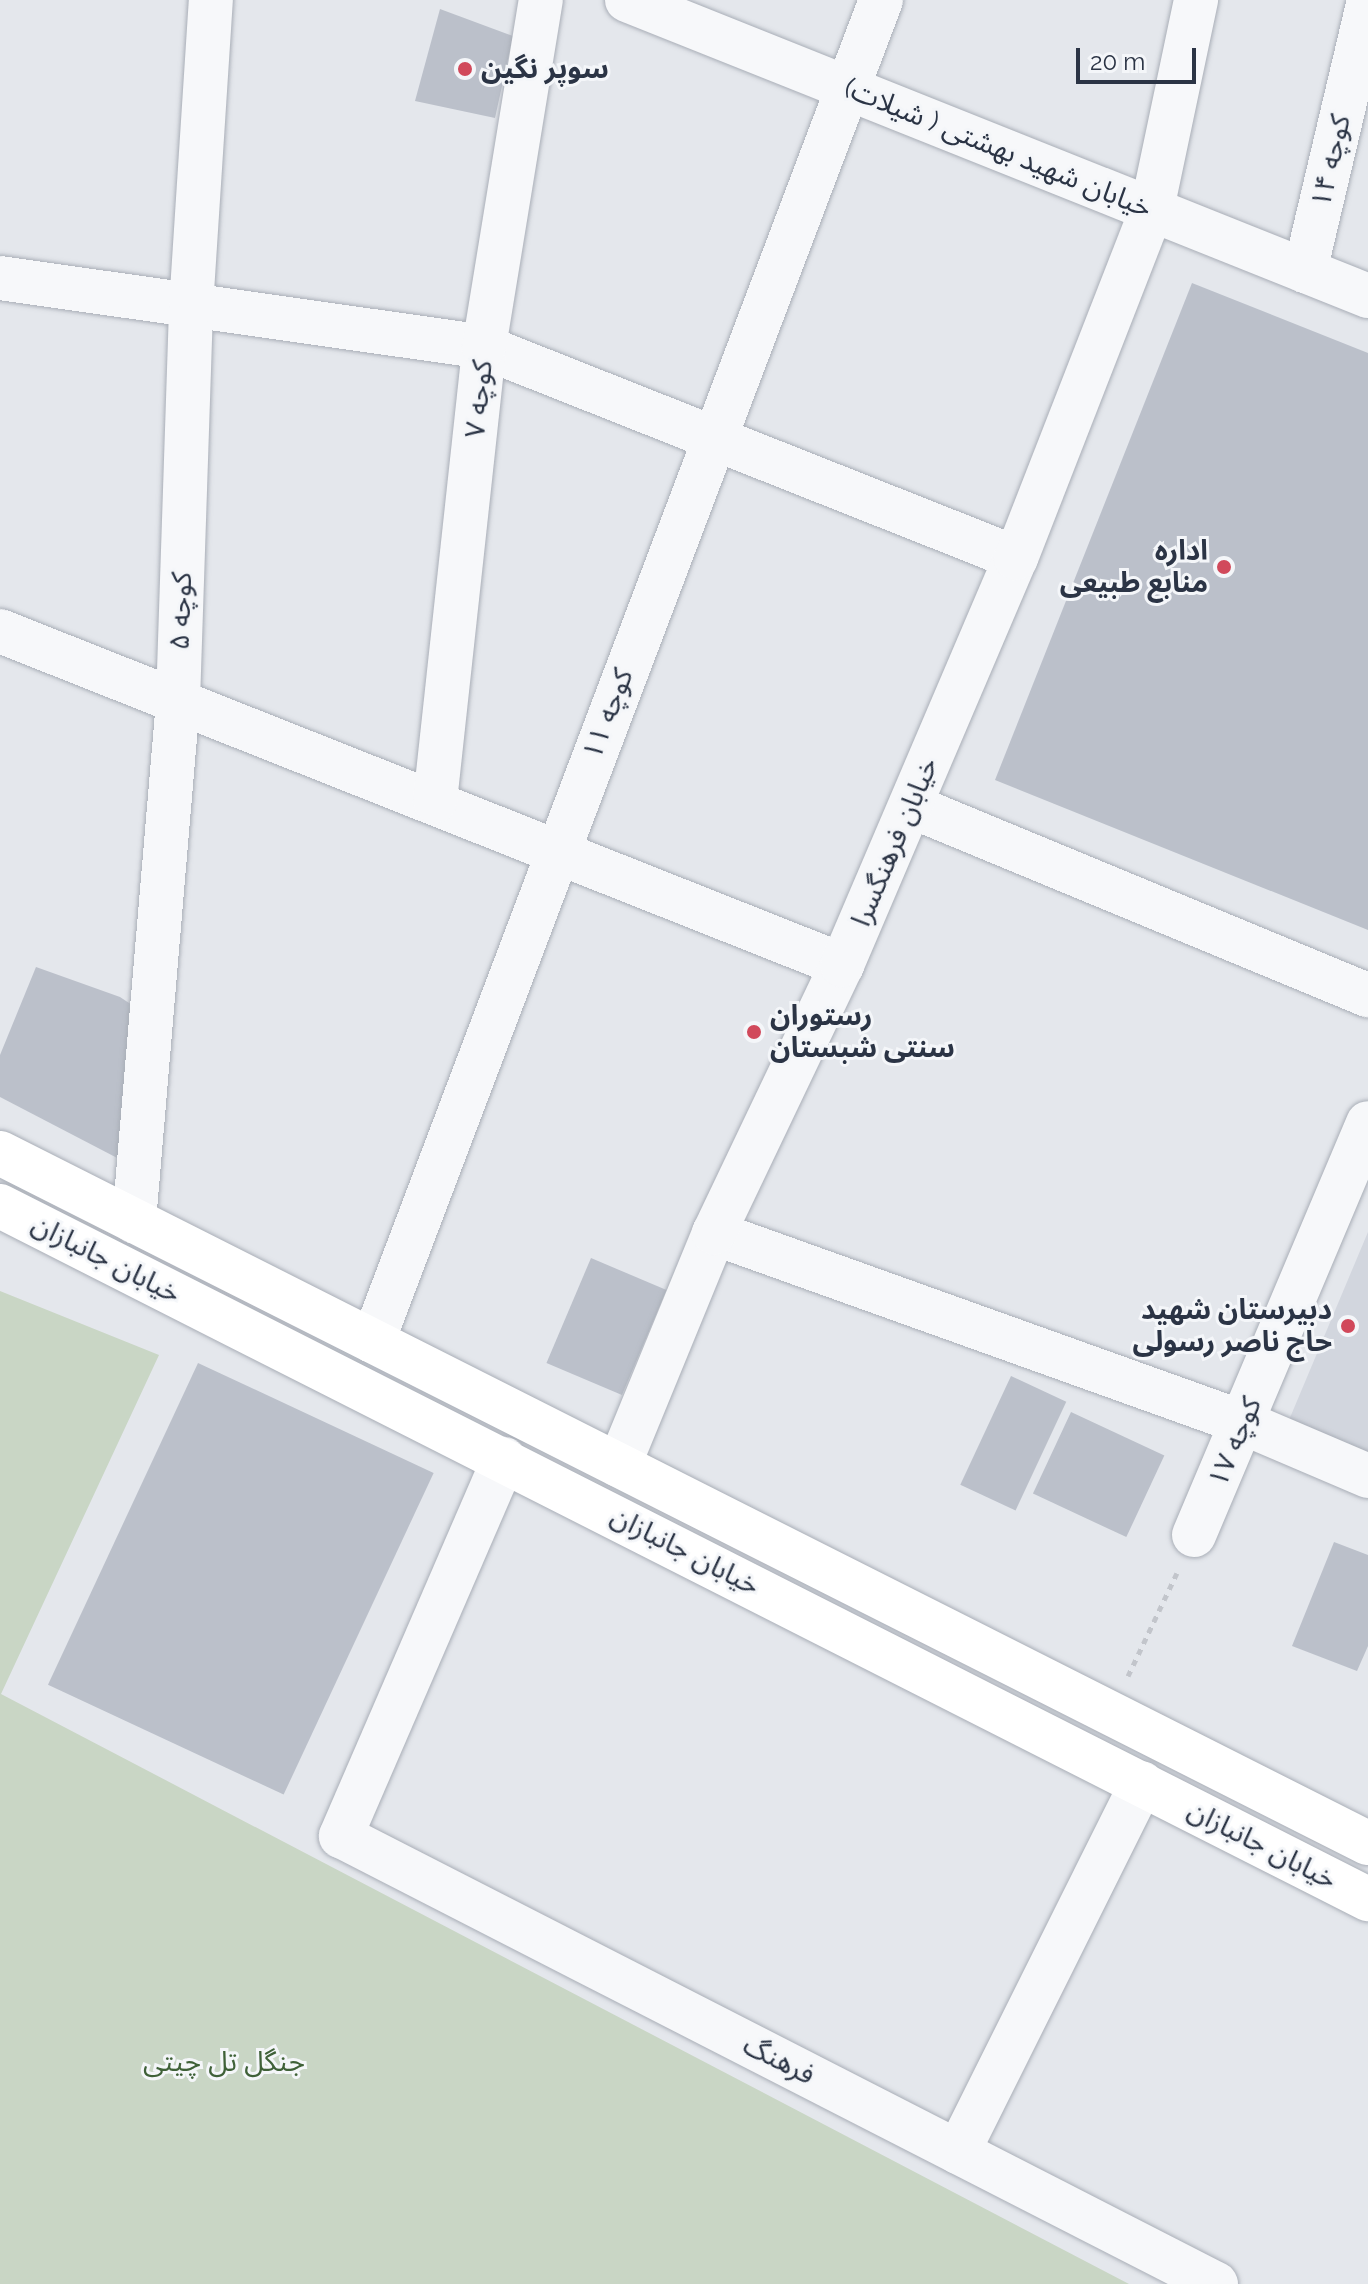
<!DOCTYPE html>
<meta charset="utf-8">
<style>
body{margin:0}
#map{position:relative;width:1368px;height:2284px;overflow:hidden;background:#e4e7ec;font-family:Raleway,"Noto Sans Arabic",sans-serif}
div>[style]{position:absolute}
.built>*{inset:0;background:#d2d6de}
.green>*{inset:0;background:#c9d6c5}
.building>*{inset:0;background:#bbc0ca;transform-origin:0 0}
.path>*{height:5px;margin-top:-2.5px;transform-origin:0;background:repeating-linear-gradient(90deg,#c2c5cb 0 6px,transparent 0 12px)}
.roads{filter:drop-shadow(0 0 2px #a9aeb7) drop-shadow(0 0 2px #a9aeb7)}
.minor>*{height:44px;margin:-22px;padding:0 22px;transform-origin:22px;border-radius:22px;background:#f7f8fa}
.tertiary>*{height:44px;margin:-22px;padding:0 22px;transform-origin:22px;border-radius:22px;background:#f7f8fa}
.secondary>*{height:44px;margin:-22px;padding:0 22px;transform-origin:22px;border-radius:22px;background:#fff}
.dots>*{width:22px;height:22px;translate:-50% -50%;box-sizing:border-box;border:4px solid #f4f6f9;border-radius:50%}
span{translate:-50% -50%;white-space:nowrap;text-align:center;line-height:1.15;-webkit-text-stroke:6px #f4f6f9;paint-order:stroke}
.poi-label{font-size:28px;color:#2b3445;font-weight:700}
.left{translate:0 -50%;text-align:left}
.right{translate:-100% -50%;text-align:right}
.street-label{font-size:28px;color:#2b3445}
.park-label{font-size:28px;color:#3f6138}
.scale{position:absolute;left:1076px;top:48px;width:120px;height:36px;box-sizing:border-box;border:4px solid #2b3445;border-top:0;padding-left:10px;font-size:24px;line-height:28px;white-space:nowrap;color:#2b3445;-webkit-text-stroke:6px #f4f6f9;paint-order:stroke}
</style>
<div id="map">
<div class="built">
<div style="clip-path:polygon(1368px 1232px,1368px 1453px,1289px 1420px)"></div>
</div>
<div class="green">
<div style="clip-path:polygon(0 1291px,159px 1355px,1px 1694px,1129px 2284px,0 2284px)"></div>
</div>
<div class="building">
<div style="clip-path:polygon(440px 9px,513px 36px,495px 118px,415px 101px)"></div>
<div style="clip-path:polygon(1192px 283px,1368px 353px,1368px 930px,995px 780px)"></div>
<div style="clip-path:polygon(36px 967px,120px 997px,147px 1015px,123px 1161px,0 1097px,0 1055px)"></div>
<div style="left:591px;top:1258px;width:82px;height:114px;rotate:23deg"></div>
<div style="left:198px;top:1363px;width:260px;height:355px;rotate:25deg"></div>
<div style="left:1011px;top:1376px;width:61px;height:120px;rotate:25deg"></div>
<div style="left:1071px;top:1412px;width:103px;height:90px;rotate:25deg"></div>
<div style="clip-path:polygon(1334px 1542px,1368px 1555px,1368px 1646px,1357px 1671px,1292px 1646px)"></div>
</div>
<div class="path">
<div style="left:1128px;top:1676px;width:114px;rotate:-64.6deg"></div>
</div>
<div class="roads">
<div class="minor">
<div style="left:1305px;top:271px;width:274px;rotate:-76.7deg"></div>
<div style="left:0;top:278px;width:489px;rotate:8.1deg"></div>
<div style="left:484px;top:347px;width:572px;rotate:21.63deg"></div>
<div style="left:0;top:631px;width:906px;rotate:21.64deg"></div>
<div style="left:435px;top:801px;width:457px;rotate:-83.8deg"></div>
<div style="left:484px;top:347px;width:352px;rotate:-80.7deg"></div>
<div style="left:911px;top:806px;width:495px;rotate:22.5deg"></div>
<div style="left:134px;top:1221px;width:522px;rotate:-85.16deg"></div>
<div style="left:178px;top:701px;width:394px;rotate:-88.1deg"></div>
<div style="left:191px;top:307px;width:308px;rotate:-86.3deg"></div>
<div style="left:714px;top:1233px;width:563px;rotate:19.72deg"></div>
<div style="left:1244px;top:1423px;width:135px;rotate:23.1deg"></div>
<div style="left:373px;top:1341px;width:1434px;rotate:-69.25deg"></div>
<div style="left:504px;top:1459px;width:411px;rotate:113.4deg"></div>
<div style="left:341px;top:1836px;width:983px;rotate:27.11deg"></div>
<div style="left:619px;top:1465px;width:251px;rotate:-67.7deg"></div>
<div style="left:714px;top:1233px;width:297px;rotate:-64.5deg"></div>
<div style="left:842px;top:965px;width:443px;rotate:-66.9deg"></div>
<div style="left:1016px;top:558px;width:375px;rotate:-68.7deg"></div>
<div style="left:1152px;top:209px;width:214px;rotate:-78.1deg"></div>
<div style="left:1194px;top:1535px;width:447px;rotate:-67.1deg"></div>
<div style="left:958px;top:2152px;width:412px;rotate:-63.5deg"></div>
</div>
<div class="tertiary">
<div style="left:627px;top:0;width:798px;rotate:21.77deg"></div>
</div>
<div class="secondary">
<div style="left:0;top:1153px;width:1532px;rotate:26.77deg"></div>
<div style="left:0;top:1206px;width:1534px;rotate:26.87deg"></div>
</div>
</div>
<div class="dots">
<div style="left:465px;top:69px;background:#d1495b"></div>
<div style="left:1224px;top:567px;background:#d1495b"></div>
<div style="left:754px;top:1032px;background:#d1495b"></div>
<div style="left:1348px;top:1326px;background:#d1495b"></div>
</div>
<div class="poi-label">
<span class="left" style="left:481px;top:69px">سوپر نگین</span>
<span class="right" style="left:1208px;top:567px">اداره<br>منابع طبیعی</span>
<span class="left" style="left:770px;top:1032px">رستوران<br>سنتی شبستان</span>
<span class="right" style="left:1332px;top:1326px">دبیرستان شهید<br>حاج ناصر رسولی</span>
</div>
<div class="street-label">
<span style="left:998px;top:148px;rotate:22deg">خیابان شهید بهشتی ( شیلات)</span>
<span style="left:1331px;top:161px;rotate:-77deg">کوچه ۱۴</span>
<span style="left:479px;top:399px;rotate:-84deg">کوچه ۷</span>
<span style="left:181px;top:611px;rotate:-88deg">کوچه ۵</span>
<span style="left:608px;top:714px;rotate:-69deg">کوچه ۱۱</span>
<span style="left:895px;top:842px;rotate:-67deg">خیابان فرهنگسرا</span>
<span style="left:106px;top:1259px;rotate:27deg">خیابان جانبازان</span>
<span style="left:1235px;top:1442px;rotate:-67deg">کوچه ۱۷</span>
<span style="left:685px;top:1551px;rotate:27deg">خیابان جانبازان</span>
<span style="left:1262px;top:1845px;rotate:27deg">خیابان جانبازان</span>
<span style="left:779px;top:2060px;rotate:27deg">فرهنگ</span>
</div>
<div class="park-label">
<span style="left:224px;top:2062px">جنگل تل چیتی</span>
</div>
<div class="scale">20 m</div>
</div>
